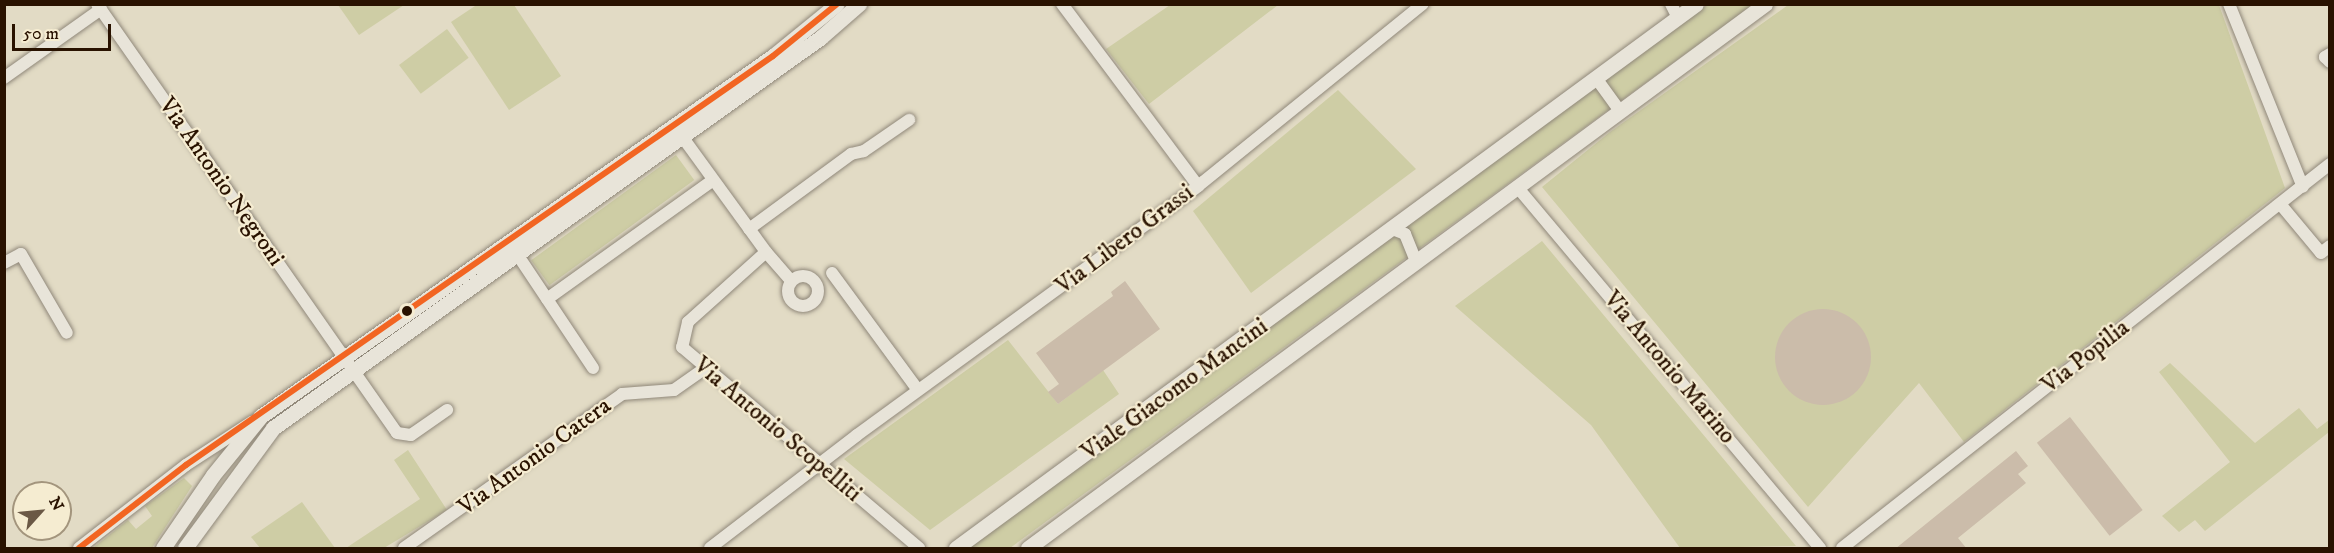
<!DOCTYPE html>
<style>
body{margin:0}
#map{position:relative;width:2334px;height:553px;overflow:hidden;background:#e2dbc5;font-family:"IM FELL DW Pica",serif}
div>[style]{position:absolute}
.green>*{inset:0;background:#cecda5;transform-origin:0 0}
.building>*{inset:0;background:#cbbcaa;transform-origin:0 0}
.round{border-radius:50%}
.roads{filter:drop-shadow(0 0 2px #90887a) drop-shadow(0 0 2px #90887a)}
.minor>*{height:12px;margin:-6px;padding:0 6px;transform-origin:6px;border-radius:6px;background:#e8e4d9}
.minor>.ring{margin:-6px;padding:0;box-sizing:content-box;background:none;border:12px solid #e8e4d9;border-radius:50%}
.tertiary>*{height:15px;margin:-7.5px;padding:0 7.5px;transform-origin:7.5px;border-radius:7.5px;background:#e8e4d9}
.bus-1>*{height:6px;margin:-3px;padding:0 3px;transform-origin:3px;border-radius:3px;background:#f26522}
.dots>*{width:16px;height:16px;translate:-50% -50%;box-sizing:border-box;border:3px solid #f5ecd1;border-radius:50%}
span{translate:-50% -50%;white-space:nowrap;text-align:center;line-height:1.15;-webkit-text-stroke:4.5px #f5ecd1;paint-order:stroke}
.street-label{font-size:24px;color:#291200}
.frame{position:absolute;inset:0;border:6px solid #291200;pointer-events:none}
.north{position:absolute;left:12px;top:481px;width:60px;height:60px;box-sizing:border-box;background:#f5ecd1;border:2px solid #a3957d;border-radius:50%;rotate:63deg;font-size:16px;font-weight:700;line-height:24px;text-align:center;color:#291200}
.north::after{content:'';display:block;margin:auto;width:21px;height:27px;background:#6a5845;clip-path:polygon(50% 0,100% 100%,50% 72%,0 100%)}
.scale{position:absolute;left:12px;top:24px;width:99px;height:27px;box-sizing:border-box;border:3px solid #291200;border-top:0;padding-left:8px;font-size:18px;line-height:21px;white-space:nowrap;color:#291200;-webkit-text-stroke:4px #f5ecd1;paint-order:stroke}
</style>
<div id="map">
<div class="green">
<div style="clip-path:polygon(478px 4px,514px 5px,561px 76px,509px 110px,451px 22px)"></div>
<div style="clip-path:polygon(338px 5px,404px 5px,359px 35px)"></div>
<div style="clip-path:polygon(1170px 5px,1171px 4px,1278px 5px,1149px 104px,1106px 49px)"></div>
<div style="clip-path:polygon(1707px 5px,1752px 5px,1010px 548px,969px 548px)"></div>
<div style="clip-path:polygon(2219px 5px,2285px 188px,1964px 442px,1919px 383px,1808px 507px,1542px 187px,1610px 132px,1788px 5px)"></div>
<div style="left:447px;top:29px;width:36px;height:60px;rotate:53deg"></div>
<div style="clip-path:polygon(1338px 90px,1416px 169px,1251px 293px,1193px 211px)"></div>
<div style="left:676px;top:155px;width:31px;height:179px;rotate:54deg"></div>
<div style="clip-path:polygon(1542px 241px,1796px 546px,1680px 548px,1591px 425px,1455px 306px)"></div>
<div style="clip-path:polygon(1008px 340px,1058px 404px,1103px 370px,1119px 394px,930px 530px,844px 459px)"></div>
<div style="clip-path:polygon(2170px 363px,2255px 443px,2299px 408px,2317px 429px,2329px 420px,2329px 432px,2205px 531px,2195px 520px,2179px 532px,2162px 516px,2230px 462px,2159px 372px)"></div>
<div style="clip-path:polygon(408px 450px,447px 510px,384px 548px,346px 548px,420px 499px,394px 460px)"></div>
<div style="clip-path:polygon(184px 478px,192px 486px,152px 548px,93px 548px,128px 520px,136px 529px,152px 516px,145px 506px)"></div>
<div style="clip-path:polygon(302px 502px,335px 548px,260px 548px,251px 537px)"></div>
</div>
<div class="building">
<div style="clip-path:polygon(1125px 281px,1160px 329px,1058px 404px,1048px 392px,1059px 384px,1036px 353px,1113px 296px,1111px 292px)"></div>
<div class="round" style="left:1775px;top:309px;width:96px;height:96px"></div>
<div style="left:2070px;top:417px;width:118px;height:42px;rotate:52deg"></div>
<div style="clip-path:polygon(2016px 451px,2028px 466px,2018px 474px,2026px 483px,1958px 538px,1967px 549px,1895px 549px)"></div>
</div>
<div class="roads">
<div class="minor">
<div style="left:97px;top:4px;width:523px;rotate:55.03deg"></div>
<div style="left:397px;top:433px;width:14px;rotate:8deg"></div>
<div style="left:411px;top:435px;width:44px;rotate:-34.8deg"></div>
<div style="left:1062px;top:4px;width:227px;rotate:53.2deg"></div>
<div style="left:1671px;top:4px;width:16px;rotate:63deg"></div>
<div style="left:2229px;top:4px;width:197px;rotate:68deg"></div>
<div style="left:2330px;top:54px;width:6px;rotate:149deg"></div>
<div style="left:2325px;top:57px;width:7px;rotate:45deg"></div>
<div style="left:4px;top:78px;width:119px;rotate:-35.4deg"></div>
<div style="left:1596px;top:78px;width:41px;rotate:54deg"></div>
<div style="left:681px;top:135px;width:145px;rotate:54deg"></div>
<div style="left:766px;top:252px;width:105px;rotate:138.1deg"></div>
<div style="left:688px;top:322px;width:26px;rotate:103deg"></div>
<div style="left:682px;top:347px;width:311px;rotate:40.3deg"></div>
<div style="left:1518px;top:188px;width:470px;rotate:50deg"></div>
<div style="left:2281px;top:205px;width:62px;rotate:50.2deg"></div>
<div style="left:2321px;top:253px;width:11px;rotate:-38deg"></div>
<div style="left:749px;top:229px;width:127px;rotate:-36.3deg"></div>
<div style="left:851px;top:154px;width:13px;rotate:-13deg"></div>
<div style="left:864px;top:151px;width:55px;rotate:-34.6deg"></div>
<div style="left:1392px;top:229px;width:14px;rotate:21deg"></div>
<div style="left:1405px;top:234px;width:31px;rotate:68deg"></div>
<div style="left:766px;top:252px;width:38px;rotate:49deg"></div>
<div style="left:517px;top:254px;width:137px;rotate:56.3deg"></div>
<div style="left:4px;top:263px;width:19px;rotate:-28deg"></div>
<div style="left:21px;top:254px;width:91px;rotate:59.8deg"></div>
<div style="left:832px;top:273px;width:145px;rotate:53.7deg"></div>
<div class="ring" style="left:788px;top:276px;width:18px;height:18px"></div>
<div style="left:547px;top:299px;width:204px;rotate:-35.6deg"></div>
<div style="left:79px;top:548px;width:135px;rotate:-37.8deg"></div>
<div style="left:186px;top:465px;width:79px;rotate:-33.1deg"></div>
<div style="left:404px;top:548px;width:267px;rotate:-35.2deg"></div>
<div style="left:622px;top:394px;width:52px;rotate:-4.4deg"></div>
<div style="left:674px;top:390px;width:37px;rotate:-35deg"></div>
<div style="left:710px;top:548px;width:185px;rotate:-37.5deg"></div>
<div style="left:857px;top:435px;width:422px;rotate:-36.1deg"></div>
<div style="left:1198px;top:186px;width:289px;rotate:-39deg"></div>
<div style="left:1842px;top:548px;width:621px;rotate:-38.2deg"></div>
</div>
<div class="tertiary">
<div style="left:163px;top:548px;width:88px;rotate:-55.6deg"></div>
<div style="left:213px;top:475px;width:76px;rotate:-50.9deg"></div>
<div style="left:261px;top:416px;width:626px;rotate:-35.11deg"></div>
<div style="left:773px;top:56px;width:82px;rotate:-39.1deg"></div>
<div style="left:185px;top:548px;width:149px;rotate:-53.7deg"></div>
<div style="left:273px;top:428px;width:672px;rotate:-35.49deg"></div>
<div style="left:820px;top:38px;width:52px;rotate:-41.1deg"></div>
<div style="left:956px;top:548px;width:918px;rotate:-36.32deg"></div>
<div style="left:1028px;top:548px;width:916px;rotate:-36.43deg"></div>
</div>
</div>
<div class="bus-1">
<div style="left:79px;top:548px;width:135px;rotate:-37.8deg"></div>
<div style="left:186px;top:465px;width:715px;rotate:-34.87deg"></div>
<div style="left:773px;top:56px;width:82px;rotate:-39.1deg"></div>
</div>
<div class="dots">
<div style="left:407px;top:311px;background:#291200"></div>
</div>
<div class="street-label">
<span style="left:221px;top:182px;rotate:55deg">Via Antonio Negroni</span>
<span style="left:1125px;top:240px;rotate:-37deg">Via Libero Grassi</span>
<span style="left:2086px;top:357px;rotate:-38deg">Via Popilia</span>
<span style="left:1669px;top:368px;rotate:50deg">Via Antonio Marino</span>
<span style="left:1175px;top:390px;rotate:-36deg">Viale Giacomo Mancini</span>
<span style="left:777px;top:430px;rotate:40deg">Via Antonio Scopelliti</span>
<span style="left:535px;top:457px;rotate:-36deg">Via Antonio Catera</span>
</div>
<div class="frame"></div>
<div class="north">N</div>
<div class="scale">50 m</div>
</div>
